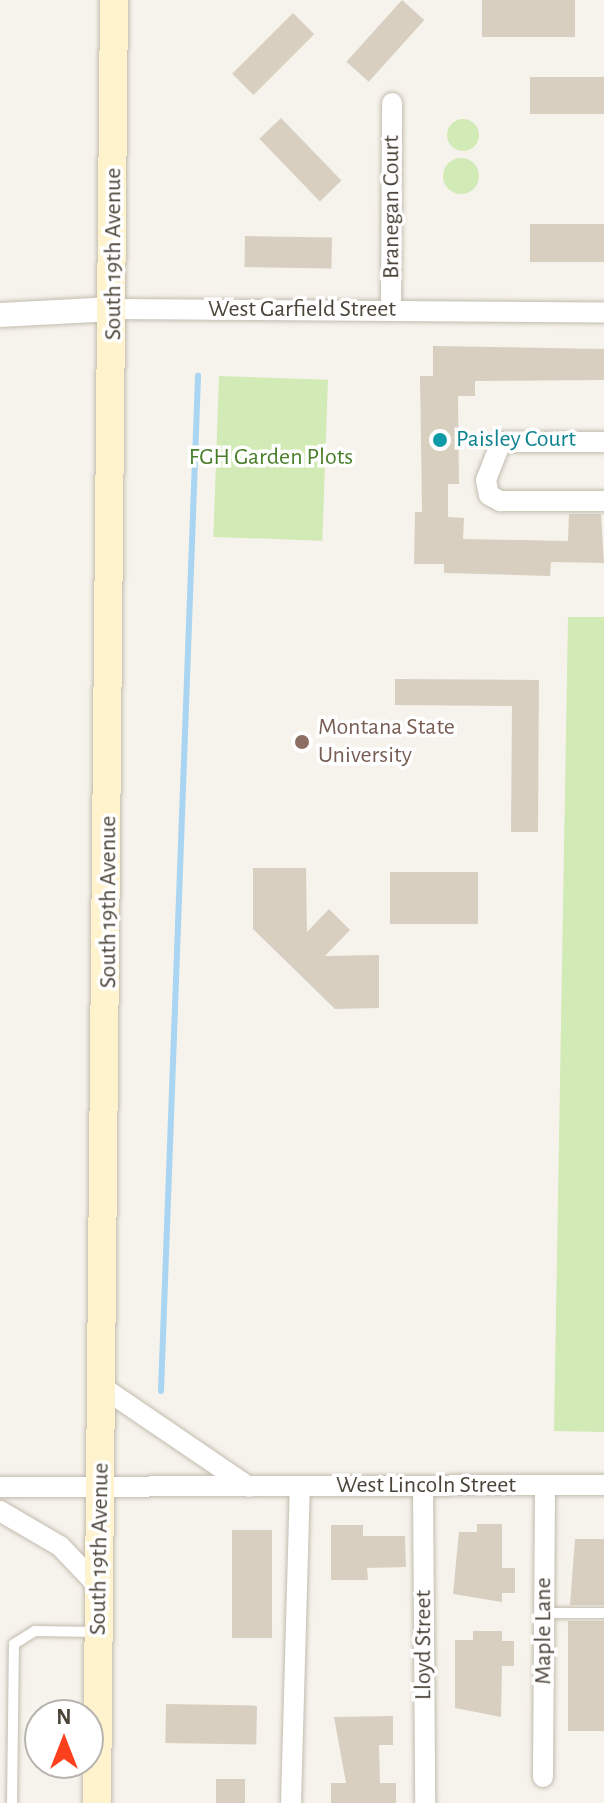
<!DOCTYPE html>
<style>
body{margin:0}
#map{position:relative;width:604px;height:1803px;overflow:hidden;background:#f6f3ec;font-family:"Alegreya Sans",sans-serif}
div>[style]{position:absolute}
.green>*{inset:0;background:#d2eab5;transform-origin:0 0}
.round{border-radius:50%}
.stream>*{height:6px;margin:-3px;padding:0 3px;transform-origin:3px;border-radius:3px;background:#a9d4f2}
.building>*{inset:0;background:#d8cfc1;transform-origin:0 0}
.roads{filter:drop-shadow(0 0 2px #c2bbae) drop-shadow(0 0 2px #c2bbae)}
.service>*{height:10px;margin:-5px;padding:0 5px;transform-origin:5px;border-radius:5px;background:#fff}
.minor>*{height:20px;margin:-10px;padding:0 10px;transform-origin:10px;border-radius:10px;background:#fff}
.tertiary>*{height:24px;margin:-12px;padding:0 12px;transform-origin:12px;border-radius:12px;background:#fff}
.secondary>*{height:28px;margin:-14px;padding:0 14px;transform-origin:14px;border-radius:14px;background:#fff3cd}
.dots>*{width:22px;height:22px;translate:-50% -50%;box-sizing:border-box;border:4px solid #fff;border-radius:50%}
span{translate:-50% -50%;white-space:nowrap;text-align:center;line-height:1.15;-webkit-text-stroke:7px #fff;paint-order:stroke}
.street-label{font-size:24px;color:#4b4439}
.culture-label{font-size:24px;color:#0d838f}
.left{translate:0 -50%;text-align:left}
.park-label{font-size:24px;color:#4a7f2a}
.education-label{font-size:24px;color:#785e54}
.north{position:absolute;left:24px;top:1699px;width:80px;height:80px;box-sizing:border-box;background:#fff;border:2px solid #b7b4b0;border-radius:50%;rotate:0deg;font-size:22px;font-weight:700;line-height:32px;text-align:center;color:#4b4439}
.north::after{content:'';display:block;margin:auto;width:28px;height:36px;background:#fc3f1d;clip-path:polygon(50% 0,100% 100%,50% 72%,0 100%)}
</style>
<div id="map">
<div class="green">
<div class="round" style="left:447px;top:119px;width:32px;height:32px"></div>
<div class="round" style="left:443px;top:158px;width:36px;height:36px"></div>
<div style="left:219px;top:376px;width:109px;height:161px;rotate:2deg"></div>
<div style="clip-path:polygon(568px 617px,604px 617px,604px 1432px,554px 1431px)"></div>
</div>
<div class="stream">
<div style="left:161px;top:1391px;width:1016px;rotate:-87.91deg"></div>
</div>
<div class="building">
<div style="left:402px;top:0;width:30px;height:83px;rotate:42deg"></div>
<div style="left:482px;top:0;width:93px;height:37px"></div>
<div style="left:293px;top:13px;width:30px;height:86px;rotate:45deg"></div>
<div style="left:604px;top:77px;width:37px;height:74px;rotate:90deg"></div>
<div style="left:281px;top:118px;width:87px;height:30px;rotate:46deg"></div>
<div style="left:604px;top:224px;width:38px;height:74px;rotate:90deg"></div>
<div style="left:245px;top:236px;width:87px;height:31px;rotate:1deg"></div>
<div style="clip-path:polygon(433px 346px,604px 349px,604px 380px,475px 381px,475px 396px,458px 396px,459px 484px,448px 484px,448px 517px,464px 518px,463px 539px,568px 541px,569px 514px,601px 514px,604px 563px,551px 562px,550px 576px,444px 573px,444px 564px,414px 564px,415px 512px,422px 512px,420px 376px,433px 376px)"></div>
<div style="clip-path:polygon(395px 679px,539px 680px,538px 832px,511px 832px,512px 706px,395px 705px)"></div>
<div style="clip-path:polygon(253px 868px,306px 868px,307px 932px,329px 909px,350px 930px,325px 956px,379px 955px,379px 1008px,335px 1009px,253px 929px)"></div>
<div style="left:390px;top:872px;width:88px;height:52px"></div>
<div style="clip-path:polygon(477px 1524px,502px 1524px,502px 1568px,515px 1568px,515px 1593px,502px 1593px,502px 1602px,453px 1594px,459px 1532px,477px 1532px)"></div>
<div style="clip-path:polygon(331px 1525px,363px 1525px,363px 1536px,405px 1536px,406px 1567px,367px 1568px,368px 1580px,331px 1580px)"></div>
<div style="left:232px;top:1530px;width:40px;height:108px"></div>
<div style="clip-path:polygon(575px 1539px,604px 1539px,604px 1605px,570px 1605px)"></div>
<div style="left:568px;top:1621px;width:36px;height:110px"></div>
<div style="clip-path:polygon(473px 1631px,502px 1631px,502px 1641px,514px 1641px,514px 1666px,502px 1666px,501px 1717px,455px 1708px,455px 1640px,473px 1640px)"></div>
<div style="left:166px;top:1704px;width:91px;height:39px;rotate:1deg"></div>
<div style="clip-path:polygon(393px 1716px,393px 1745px,379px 1745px,380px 1783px,396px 1783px,396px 1803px,331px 1803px,331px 1783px,346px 1783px,334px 1717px)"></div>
<div style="left:216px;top:1779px;width:29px;height:24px"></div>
</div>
<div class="roads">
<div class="service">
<div style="left:543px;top:1613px;width:61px"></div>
<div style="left:12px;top:1803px;width:159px;rotate:-89.3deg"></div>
<div style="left:14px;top:1644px;width:25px;rotate:-32deg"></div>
<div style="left:35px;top:1631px;width:62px;rotate:0.9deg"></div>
</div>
<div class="minor">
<div style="left:114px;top:309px;width:490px;rotate:0.4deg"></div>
<div style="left:391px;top:311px;width:208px;rotate:-89.7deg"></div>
<div style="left:604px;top:442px;width:103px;rotate:180deg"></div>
<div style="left:501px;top:442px;width:41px;rotate:111.5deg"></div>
<div style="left:486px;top:480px;width:15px;rotate:79deg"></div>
<div style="left:489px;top:495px;width:13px;rotate:29deg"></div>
<div style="left:500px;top:501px;width:104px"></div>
<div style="left:105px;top:1389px;width:174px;rotate:34.2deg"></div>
<div style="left:423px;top:1486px;width:317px;rotate:89.6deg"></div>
<div style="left:0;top:1487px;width:604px;rotate:-0.19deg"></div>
<div style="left:0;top:1511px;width:69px;rotate:30.3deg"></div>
<div style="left:60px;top:1546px;width:57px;rotate:46.4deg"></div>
<div style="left:543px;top:1777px;width:292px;rotate:-89.6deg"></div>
<div style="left:291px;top:1803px;width:316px;rotate:-88.4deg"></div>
</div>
<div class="tertiary">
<div style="left:0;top:315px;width:114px;rotate:-3deg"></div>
</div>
<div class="secondary">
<div style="left:97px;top:1803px;width:1803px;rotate:-89.46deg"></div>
</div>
</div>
<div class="dots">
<div style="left:440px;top:440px;background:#0f9aa8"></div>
<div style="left:302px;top:742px;background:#8d6e63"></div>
</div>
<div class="street-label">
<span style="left:392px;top:207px;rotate:-90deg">Branegan Court</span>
<span style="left:114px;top:254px;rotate:-90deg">South 19th Avenue</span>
<span style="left:302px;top:310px">West Garfield Street</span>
<span style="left:109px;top:902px;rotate:-90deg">South 19th Avenue</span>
<span style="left:426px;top:1486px">West Lincoln Street</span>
<span style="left:100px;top:1549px;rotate:-89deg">South 19th Avenue</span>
<span style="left:544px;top:1631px;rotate:-90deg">Maple Lane</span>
<span style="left:424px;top:1645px;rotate:-90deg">Lloyd Street</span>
</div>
<div class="culture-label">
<span class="left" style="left:456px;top:440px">Paisley Court</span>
</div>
<div class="park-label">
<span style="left:271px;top:458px">FGH Garden Plots</span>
</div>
<div class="education-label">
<span class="left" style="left:318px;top:742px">Montana State<br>University</span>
</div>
<div class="north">N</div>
</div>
